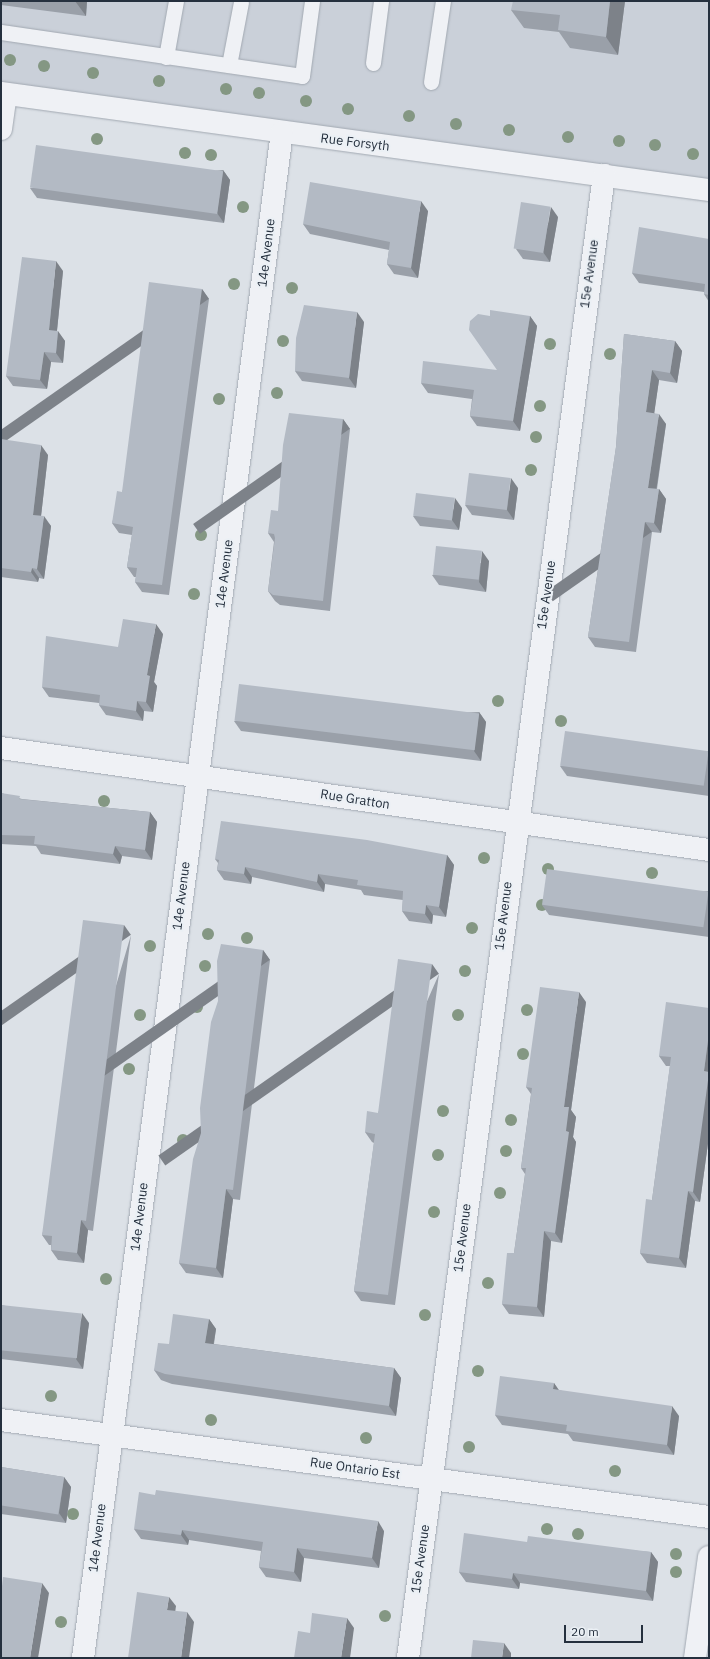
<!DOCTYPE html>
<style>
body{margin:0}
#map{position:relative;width:710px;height:1659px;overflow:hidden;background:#dce1e7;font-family:"IBM Plex Sans",sans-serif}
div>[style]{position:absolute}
.built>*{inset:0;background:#cad0d9}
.roads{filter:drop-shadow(0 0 1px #a1a8b1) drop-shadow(0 0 1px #a1a8b1)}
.service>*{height:15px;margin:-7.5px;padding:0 7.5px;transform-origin:7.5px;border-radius:7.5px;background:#eff1f5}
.minor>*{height:22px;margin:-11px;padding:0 11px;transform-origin:11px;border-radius:11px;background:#eff1f5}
.trees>*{width:12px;height:12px;margin:-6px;border-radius:50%;background:#849783}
.wall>*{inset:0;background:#9aa0a9}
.shaded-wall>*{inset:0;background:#7d8289;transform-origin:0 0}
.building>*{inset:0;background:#b3bac4;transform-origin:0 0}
span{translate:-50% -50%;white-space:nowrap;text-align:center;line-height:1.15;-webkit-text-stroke:4px #ebf0f5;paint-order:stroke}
.street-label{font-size:13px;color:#25303e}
.frame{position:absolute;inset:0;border:2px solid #25303e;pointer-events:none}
.scale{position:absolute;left:564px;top:1625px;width:79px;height:18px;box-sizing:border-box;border:2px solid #25303e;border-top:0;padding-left:5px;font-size:12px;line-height:14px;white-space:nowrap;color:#25303e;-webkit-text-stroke:3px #ebf0f5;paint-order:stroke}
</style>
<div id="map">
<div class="built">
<div style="clip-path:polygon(1px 1px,709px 1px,709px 189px,1px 89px)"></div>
</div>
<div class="roads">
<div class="service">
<div style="left:1px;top:32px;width:304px;rotate:8.3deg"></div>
<div style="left:302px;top:76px;width:76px;rotate:-82.4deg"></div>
<div style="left:166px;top:57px;width:57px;rotate:-79.9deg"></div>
<div style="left:373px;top:63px;width:63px;rotate:-82.6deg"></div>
<div style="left:229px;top:65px;width:64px;rotate:-79.2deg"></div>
<div style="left:431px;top:82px;width:82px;rotate:-81.6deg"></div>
</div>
<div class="minor">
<div style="left:1px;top:93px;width:715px;rotate:7.8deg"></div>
<div style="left:1px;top:129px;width:35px;rotate:-82deg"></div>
<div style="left:1px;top:748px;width:715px;rotate:8.2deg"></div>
<div style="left:1px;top:1420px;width:715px;rotate:7.8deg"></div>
<div style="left:83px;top:1658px;width:1538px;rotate:-82.57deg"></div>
<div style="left:408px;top:1658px;width:1496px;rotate:-82.47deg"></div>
<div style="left:695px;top:1658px;width:102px;rotate:-82.1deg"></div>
</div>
</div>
<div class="trees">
<div style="left:10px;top:60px"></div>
<div style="left:44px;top:66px"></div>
<div style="left:93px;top:73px"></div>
<div style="left:159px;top:81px"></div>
<div style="left:226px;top:89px"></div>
<div style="left:259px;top:93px"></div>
<div style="left:306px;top:101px"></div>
<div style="left:348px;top:109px"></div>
<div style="left:409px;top:116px"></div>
<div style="left:456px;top:124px"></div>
<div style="left:509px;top:130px"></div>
<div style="left:568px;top:137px"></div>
<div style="left:97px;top:139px"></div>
<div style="left:619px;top:141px"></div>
<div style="left:655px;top:145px"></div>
<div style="left:185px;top:153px"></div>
<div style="left:693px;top:154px"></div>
<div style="left:211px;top:155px"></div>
<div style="left:243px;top:207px"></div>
<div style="left:234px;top:284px"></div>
<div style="left:292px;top:288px"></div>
<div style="left:283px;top:341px"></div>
<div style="left:550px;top:344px"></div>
<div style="left:610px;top:354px"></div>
<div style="left:277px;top:393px"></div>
<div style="left:219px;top:399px"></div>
<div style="left:540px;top:406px"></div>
<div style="left:536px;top:437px"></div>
<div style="left:531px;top:470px"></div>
<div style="left:201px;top:535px"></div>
<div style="left:194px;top:594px"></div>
<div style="left:498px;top:701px"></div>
<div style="left:561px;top:721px"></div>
<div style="left:104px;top:801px"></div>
<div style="left:484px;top:858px"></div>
<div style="left:548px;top:869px"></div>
<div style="left:652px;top:873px"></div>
<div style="left:542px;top:905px"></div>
<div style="left:472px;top:928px"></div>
<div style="left:208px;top:934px"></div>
<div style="left:247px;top:938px"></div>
<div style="left:150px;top:946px"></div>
<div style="left:205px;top:966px"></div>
<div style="left:465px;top:971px"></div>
<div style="left:197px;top:1007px"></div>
<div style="left:527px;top:1010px"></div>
<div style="left:140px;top:1015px"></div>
<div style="left:458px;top:1015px"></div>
<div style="left:523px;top:1054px"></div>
<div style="left:129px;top:1069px"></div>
<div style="left:443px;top:1111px"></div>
<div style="left:511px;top:1120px"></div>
<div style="left:183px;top:1140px"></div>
<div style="left:506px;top:1151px"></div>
<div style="left:438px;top:1155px"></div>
<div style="left:500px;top:1193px"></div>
<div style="left:434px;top:1212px"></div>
<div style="left:106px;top:1279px"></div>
<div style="left:488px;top:1283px"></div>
<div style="left:425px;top:1315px"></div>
<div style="left:478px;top:1371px"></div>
<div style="left:51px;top:1396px"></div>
<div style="left:211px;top:1420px"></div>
<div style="left:366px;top:1438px"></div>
<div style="left:469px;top:1447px"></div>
<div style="left:615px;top:1471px"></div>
<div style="left:73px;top:1514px"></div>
<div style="left:547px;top:1529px"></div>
<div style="left:578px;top:1534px"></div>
<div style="left:676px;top:1554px"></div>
<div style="left:676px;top:1572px"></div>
<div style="left:385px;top:1616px"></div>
<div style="left:61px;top:1622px"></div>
</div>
<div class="wall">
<div style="clip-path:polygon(1px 1px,87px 1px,86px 16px,1px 5px)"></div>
<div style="clip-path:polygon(625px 1px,618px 55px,570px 48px,559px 32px,524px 28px,511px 10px)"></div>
<div style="clip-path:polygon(223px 170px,230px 180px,224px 223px,37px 198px,30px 188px)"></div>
<div style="clip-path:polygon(428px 211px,418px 278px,394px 274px,387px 264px,389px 250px,310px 234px,303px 224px)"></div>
<div style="clip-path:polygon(558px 217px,550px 262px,523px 259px,516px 249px)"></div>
<div style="clip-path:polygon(709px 239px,709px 302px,704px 294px,704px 292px,639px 283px,632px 273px)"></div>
<div style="clip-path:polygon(63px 271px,57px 331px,65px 341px,63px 363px,51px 362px,47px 389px,13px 386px,6px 376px)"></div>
<div style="clip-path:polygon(202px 289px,209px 299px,169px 595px,142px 592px,135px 582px,136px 577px,134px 577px,127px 567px,132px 535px,119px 533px,112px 523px,122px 492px)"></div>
<div style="clip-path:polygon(490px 316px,530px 316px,537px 326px,520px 431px,477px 426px,470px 416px,472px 399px,428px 393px,421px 383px,497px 370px)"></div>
<div style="clip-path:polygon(364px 322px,356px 388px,302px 381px,295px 371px)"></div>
<div style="clip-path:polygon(624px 334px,675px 341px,682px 351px,677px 383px,659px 380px,654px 413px,666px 424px,657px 489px,659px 489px,666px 499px,661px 533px,652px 532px,636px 652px,595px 647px,588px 637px,616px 447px)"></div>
<div style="clip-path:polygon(343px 419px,350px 429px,330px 611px,280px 605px,275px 601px,268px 591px,274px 542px,268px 533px,278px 511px)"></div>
<div style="clip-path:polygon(1px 439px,48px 455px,41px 516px,51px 526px,44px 579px,39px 578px,38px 582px,1px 577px)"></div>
<div style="clip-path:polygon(518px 488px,514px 520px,472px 515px,465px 505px)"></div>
<div style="clip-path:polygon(462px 508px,459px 530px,420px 526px,413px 516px)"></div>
<div style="clip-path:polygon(489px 561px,486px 592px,439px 585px,432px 575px)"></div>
<div style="clip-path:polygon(163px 634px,154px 682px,157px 686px,153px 712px,144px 711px,143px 721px,106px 715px,99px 705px,99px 703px,49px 697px,42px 687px,118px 647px)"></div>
<div style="clip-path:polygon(479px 712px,486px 722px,481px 761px,241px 731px,234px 721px)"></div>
<div style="clip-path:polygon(709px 751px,709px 796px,567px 776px,560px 766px)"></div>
<div style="clip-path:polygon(1px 793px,22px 799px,150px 812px,157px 822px,152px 860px,122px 856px,120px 864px,41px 854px,36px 846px,1px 844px)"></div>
<div style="clip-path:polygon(447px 855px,454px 865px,446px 917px,433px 915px,432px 924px,409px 921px,402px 911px,403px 900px,364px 895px,361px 890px,325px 884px,324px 892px,252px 877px,251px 884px,224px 880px,217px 870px,218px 863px,215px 859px)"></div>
<div style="clip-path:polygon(709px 891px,709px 937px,549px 915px,542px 905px)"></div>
<div style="clip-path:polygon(131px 935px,93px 1231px,88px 1230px,84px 1263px,58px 1260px,51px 1250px,51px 1245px,49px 1245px,42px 1235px)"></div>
<div style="clip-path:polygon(263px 950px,270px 960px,240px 1200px,233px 1199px,223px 1278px,186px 1273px,179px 1263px)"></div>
<div style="clip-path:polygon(439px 974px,395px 1305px,361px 1301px,354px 1291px,374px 1143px,372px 1142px,365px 1132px,378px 1113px)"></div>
<div style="clip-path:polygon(586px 1002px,571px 1110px,576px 1117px,573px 1137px,576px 1142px,562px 1243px,551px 1241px,544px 1317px,509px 1314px,502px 1304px,514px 1253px,525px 1174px,521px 1168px,531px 1094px,526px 1087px)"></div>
<div style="clip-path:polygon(709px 1008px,709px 1136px,700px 1202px,695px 1201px,686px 1268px,647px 1263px,640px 1253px,652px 1200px,670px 1066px,666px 1066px,659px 1056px)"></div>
<div style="clip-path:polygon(1px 1305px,89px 1323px,83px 1369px,1px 1359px)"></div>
<div style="clip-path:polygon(209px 1319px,216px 1329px,214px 1344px,394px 1368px,401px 1378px,396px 1416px,172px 1384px,161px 1380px,154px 1370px,169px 1344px)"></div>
<div style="clip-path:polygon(554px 1383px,558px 1390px,679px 1416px,674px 1455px,573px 1441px,568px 1434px,502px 1425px,495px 1415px)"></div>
<div style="clip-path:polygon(1px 1467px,64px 1477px,71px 1487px,66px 1523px,1px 1514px)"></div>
<div style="clip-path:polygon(134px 1529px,384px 1531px,379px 1568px,304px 1558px,301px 1582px,266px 1577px,259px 1567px,261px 1551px,189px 1540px,188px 1545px,141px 1539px)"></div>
<div style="clip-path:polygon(527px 1542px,651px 1552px,658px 1562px,653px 1601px,520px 1583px,519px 1589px,466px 1582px,459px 1572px)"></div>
</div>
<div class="shaded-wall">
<div style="clip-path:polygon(75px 1px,87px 1px,86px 16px)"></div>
<div style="clip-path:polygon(610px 1px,625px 1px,618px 55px,606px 37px)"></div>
<div style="clip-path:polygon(223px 170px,230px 180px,224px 223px,217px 213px)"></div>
<div style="clip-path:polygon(421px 201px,428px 211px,418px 278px,411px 268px)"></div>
<div style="clip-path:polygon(551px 207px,558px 217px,550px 262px,543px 252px)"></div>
<div style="clip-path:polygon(56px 261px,63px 271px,56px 340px,49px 330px)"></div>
<div style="left:202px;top:289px;width:12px;height:299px;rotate:55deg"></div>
<div style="clip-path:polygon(357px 312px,364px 322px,356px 388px,349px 378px)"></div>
<div style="clip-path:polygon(530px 316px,537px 326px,520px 431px,513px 421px)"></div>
<div style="clip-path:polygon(58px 331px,65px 341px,63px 363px,56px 353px)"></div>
<div style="clip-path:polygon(675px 341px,682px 351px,677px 383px,670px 373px)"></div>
<div style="clip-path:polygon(44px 352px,51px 362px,47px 389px,40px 380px)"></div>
<div style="clip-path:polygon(652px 370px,659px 380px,653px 422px,646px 412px)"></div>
<div style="clip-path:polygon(659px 414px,666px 424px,655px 498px,648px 488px)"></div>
<div style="left:343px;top:419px;width:12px;height:183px;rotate:55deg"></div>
<div style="clip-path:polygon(41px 445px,48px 455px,40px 525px,33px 515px)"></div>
<div style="clip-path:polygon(511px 478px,518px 488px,514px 520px,507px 510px)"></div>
<div style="clip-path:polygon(659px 489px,666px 499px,661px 533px,654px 523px)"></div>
<div style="clip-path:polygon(455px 498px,462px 508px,459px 530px,452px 520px)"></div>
<div style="clip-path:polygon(44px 516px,51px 526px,44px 579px,37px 569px)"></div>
<div style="left:645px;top:522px;width:12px;height:121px;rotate:55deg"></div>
<div style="clip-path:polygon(482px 551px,489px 561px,486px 592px,479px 582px)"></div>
<div style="clip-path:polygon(32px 568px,39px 578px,38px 582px,31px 572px)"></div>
<div style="clip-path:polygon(156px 624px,163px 634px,154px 682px,157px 686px,153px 712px,146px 702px,147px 675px)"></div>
<div style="clip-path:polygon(137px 701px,144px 711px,143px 721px,136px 711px)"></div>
<div style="clip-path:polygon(479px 712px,486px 722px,481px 761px,474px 751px)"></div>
<div style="clip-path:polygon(150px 812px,157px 822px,152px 860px,145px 850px)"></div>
<div style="clip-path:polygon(115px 846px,122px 856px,120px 864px,113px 854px)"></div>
<div style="clip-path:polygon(447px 855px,454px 865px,446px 917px,439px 907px)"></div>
<div style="clip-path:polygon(245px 867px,252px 877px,251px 884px,244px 874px)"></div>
<div style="clip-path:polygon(318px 874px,325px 884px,324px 892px,317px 882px)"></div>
<div style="clip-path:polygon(426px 905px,433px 915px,432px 924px,425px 914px)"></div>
<div style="left:124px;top:925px;width:12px;height:298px;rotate:55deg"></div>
<div style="left:263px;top:950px;width:12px;height:242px;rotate:55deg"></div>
<div style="left:432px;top:964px;width:12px;height:334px;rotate:55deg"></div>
<div style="clip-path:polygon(579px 992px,586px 1002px,571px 1110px,576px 1117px,573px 1137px,576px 1142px,562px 1243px,555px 1233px,566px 1131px,564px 1107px)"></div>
<div style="clip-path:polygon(709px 1033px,709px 1136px,700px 1202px,693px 1192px,704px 1071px)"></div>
<div style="clip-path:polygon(226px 1189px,233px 1199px,223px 1278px,216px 1268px)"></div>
<div style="clip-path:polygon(688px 1191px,695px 1201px,686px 1268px,679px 1258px)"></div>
<div style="clip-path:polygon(81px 1220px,88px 1230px,84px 1263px,77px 1253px)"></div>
<div style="clip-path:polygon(544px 1231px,551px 1241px,544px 1317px,537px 1307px)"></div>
<div style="clip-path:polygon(82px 1313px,89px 1323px,83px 1369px,76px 1359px)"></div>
<div style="clip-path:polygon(209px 1319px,216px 1329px,212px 1353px,205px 1343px)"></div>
<div style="clip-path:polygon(394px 1368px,401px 1378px,396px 1416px,389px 1406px)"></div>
<div style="clip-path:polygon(554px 1383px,561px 1393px,553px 1389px)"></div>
<div style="clip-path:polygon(672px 1406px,679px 1416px,674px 1455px,667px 1445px)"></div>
<div style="clip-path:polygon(64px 1477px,71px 1487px,66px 1523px,59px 1513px)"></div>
<div style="clip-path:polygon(378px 1521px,384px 1531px,379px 1568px,372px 1558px)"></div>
<div style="clip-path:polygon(182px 1530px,189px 1540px,188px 1545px,181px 1535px)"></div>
<div style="clip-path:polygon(297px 1548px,304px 1558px,301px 1582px,294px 1572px)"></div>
<div style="clip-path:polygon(651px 1552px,658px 1562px,653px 1601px,646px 1591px)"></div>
<div style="clip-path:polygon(513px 1573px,520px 1583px,519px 1589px,512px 1579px)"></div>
<div style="clip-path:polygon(42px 1583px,49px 1593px,38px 1658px,30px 1658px)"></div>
<div style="clip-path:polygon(169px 1597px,176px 1606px,174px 1620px,167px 1610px)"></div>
<div style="clip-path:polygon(187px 1612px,194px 1622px,189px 1658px,181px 1658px)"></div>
<div style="clip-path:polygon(347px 1618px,354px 1628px,350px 1658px,341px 1658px)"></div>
<div style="clip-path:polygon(504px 1643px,511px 1653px,511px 1658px,502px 1658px)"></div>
</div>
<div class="building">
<div style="clip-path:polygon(513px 1px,610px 1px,606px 37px,558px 30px,560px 15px,511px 10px)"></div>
<div style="left:36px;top:145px;width:189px;height:43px;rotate:8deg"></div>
<div style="clip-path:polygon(310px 182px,421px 201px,411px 268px,387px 264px,390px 242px,303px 224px)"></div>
<div style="left:521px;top:202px;width:30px;height:47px;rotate:9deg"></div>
<div style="clip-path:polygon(639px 227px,709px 239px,709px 295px,704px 294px,705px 284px,632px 273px)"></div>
<div style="clip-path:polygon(22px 257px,56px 261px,49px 330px,58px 331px,56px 353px,44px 352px,40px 380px,6px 376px)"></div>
<div style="clip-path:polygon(149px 282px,202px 289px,162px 585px,135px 582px,137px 568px,127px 567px,133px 527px,112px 523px,117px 491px,122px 492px)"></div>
<div style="clip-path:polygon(304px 305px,357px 312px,349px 378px,295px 371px,296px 338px)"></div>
<div style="clip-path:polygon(490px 310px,530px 316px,513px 421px,470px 416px,474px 390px,421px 383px,423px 361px,497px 370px,469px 330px,470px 321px,478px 314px,490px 316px)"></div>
<div style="clip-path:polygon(624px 334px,675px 341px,670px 373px,652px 370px,646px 412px,659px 414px,648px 488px,659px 489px,654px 523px,645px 522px,629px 642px,588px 637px,616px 447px)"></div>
<div style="clip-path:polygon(289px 413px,343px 419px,323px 601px,273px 595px,268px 591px,275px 538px,274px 534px,268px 533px,271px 510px,278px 511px,283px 445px)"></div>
<div style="clip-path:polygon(1px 439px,41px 445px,33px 515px,44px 516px,37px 569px,32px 568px,31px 572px,1px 568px)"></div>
<div style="left:469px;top:473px;width:42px;height:32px;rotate:7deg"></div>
<div style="left:416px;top:493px;width:39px;height:23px;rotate:7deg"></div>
<div style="left:436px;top:546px;width:46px;height:29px;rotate:6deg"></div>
<div style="clip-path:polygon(123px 619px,156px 624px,147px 675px,150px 676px,146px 702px,137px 701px,136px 711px,99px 705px,100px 695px,42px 687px,46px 636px,118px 647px)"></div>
<div style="left:239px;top:684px;width:242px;height:37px;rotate:7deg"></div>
<div style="left:565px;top:731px;width:145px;height:35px;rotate:8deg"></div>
<div style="clip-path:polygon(1px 793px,20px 796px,19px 799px,150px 812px,145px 850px,115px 846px,113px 854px,34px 844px,35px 836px,1px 835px)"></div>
<div style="clip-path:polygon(221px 821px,367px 840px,447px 855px,439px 907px,426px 905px,425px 914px,402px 911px,403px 891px,357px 885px,358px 880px,318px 874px,317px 882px,245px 867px,244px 874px,217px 870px,219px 860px,215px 859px)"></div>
<div style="left:547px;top:869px;width:163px;height:36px;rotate:8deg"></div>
<div style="clip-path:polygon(83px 920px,124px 925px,86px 1221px,81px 1220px,77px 1253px,51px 1250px,52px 1236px,42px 1235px)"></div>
<div style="clip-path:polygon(221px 944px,263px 950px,233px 1190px,226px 1189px,216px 1268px,179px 1263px,193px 1159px,201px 1133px,200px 1108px,211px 1022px,218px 1001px,217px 961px)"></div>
<div style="clip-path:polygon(398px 959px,432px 964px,388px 1295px,354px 1291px,375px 1134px,365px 1132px,367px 1111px,378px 1113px)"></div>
<div style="clip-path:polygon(540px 987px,579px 992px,564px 1107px,569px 1107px,566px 1131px,569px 1132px,555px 1233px,544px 1231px,537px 1307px,502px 1304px,507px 1253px,514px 1253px,526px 1168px,521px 1168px,532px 1088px,526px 1087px)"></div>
<div style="clip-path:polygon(666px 1002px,709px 1008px,709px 1033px,704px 1071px,709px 1072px,709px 1073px,693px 1192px,688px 1191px,679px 1258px,640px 1253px,646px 1199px,652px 1200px,671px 1057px,659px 1056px)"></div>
<div style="left:1px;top:1305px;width:81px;height:45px;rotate:6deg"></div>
<div style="clip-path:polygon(173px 1314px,209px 1319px,205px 1343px,394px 1368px,389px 1406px,165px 1374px,154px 1370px,158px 1343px,169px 1344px)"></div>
<div style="clip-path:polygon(500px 1376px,554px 1383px,553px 1389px,672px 1406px,667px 1445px,566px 1431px,567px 1425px,495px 1415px)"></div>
<div style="left:1px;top:1467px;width:64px;height:38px;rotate:9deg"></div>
<div style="clip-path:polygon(156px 1490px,378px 1521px,372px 1558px,297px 1548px,294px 1572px,259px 1567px,263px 1542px,182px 1530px,181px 1535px,134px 1529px,139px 1492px,155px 1495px)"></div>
<div style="clip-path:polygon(464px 1533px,527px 1542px,528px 1536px,651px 1552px,646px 1591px,513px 1573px,512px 1579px,459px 1572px)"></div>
<div style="clip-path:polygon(3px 1577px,42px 1583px,30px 1658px,1px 1658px,1px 1595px)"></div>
<div style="clip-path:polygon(137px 1592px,169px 1597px,167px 1610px,187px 1612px,181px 1658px,128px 1658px)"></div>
<div style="clip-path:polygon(312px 1613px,347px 1618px,341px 1658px,294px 1658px,298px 1631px,310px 1633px)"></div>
<div style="clip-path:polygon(473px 1640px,504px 1643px,502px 1658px,471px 1658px)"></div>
<div style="clip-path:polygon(603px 1657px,612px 1658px,603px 1658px)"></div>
</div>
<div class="street-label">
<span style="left:355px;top:143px;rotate:7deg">Rue Forsyth</span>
<span style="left:267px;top:253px;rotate:-83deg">14e Avenue</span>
<span style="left:590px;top:274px;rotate:-82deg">15e Avenue</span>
<span style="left:225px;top:574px;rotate:-83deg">14e Avenue</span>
<span style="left:547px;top:595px;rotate:-82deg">15e Avenue</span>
<span style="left:355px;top:800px;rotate:9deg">Rue Gratton</span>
<span style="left:182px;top:896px;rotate:-83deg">14e Avenue</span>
<span style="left:504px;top:916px;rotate:-83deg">15e Avenue</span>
<span style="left:140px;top:1217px;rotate:-83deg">14e Avenue</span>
<span style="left:463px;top:1238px;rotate:-83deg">15e Avenue</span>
<span style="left:355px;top:1469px;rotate:8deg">Rue Ontario Est</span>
<span style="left:98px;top:1538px;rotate:-83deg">14e Avenue</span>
<span style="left:421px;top:1559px;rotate:-82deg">15e Avenue</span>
</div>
<div class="frame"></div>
<div class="scale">20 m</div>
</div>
